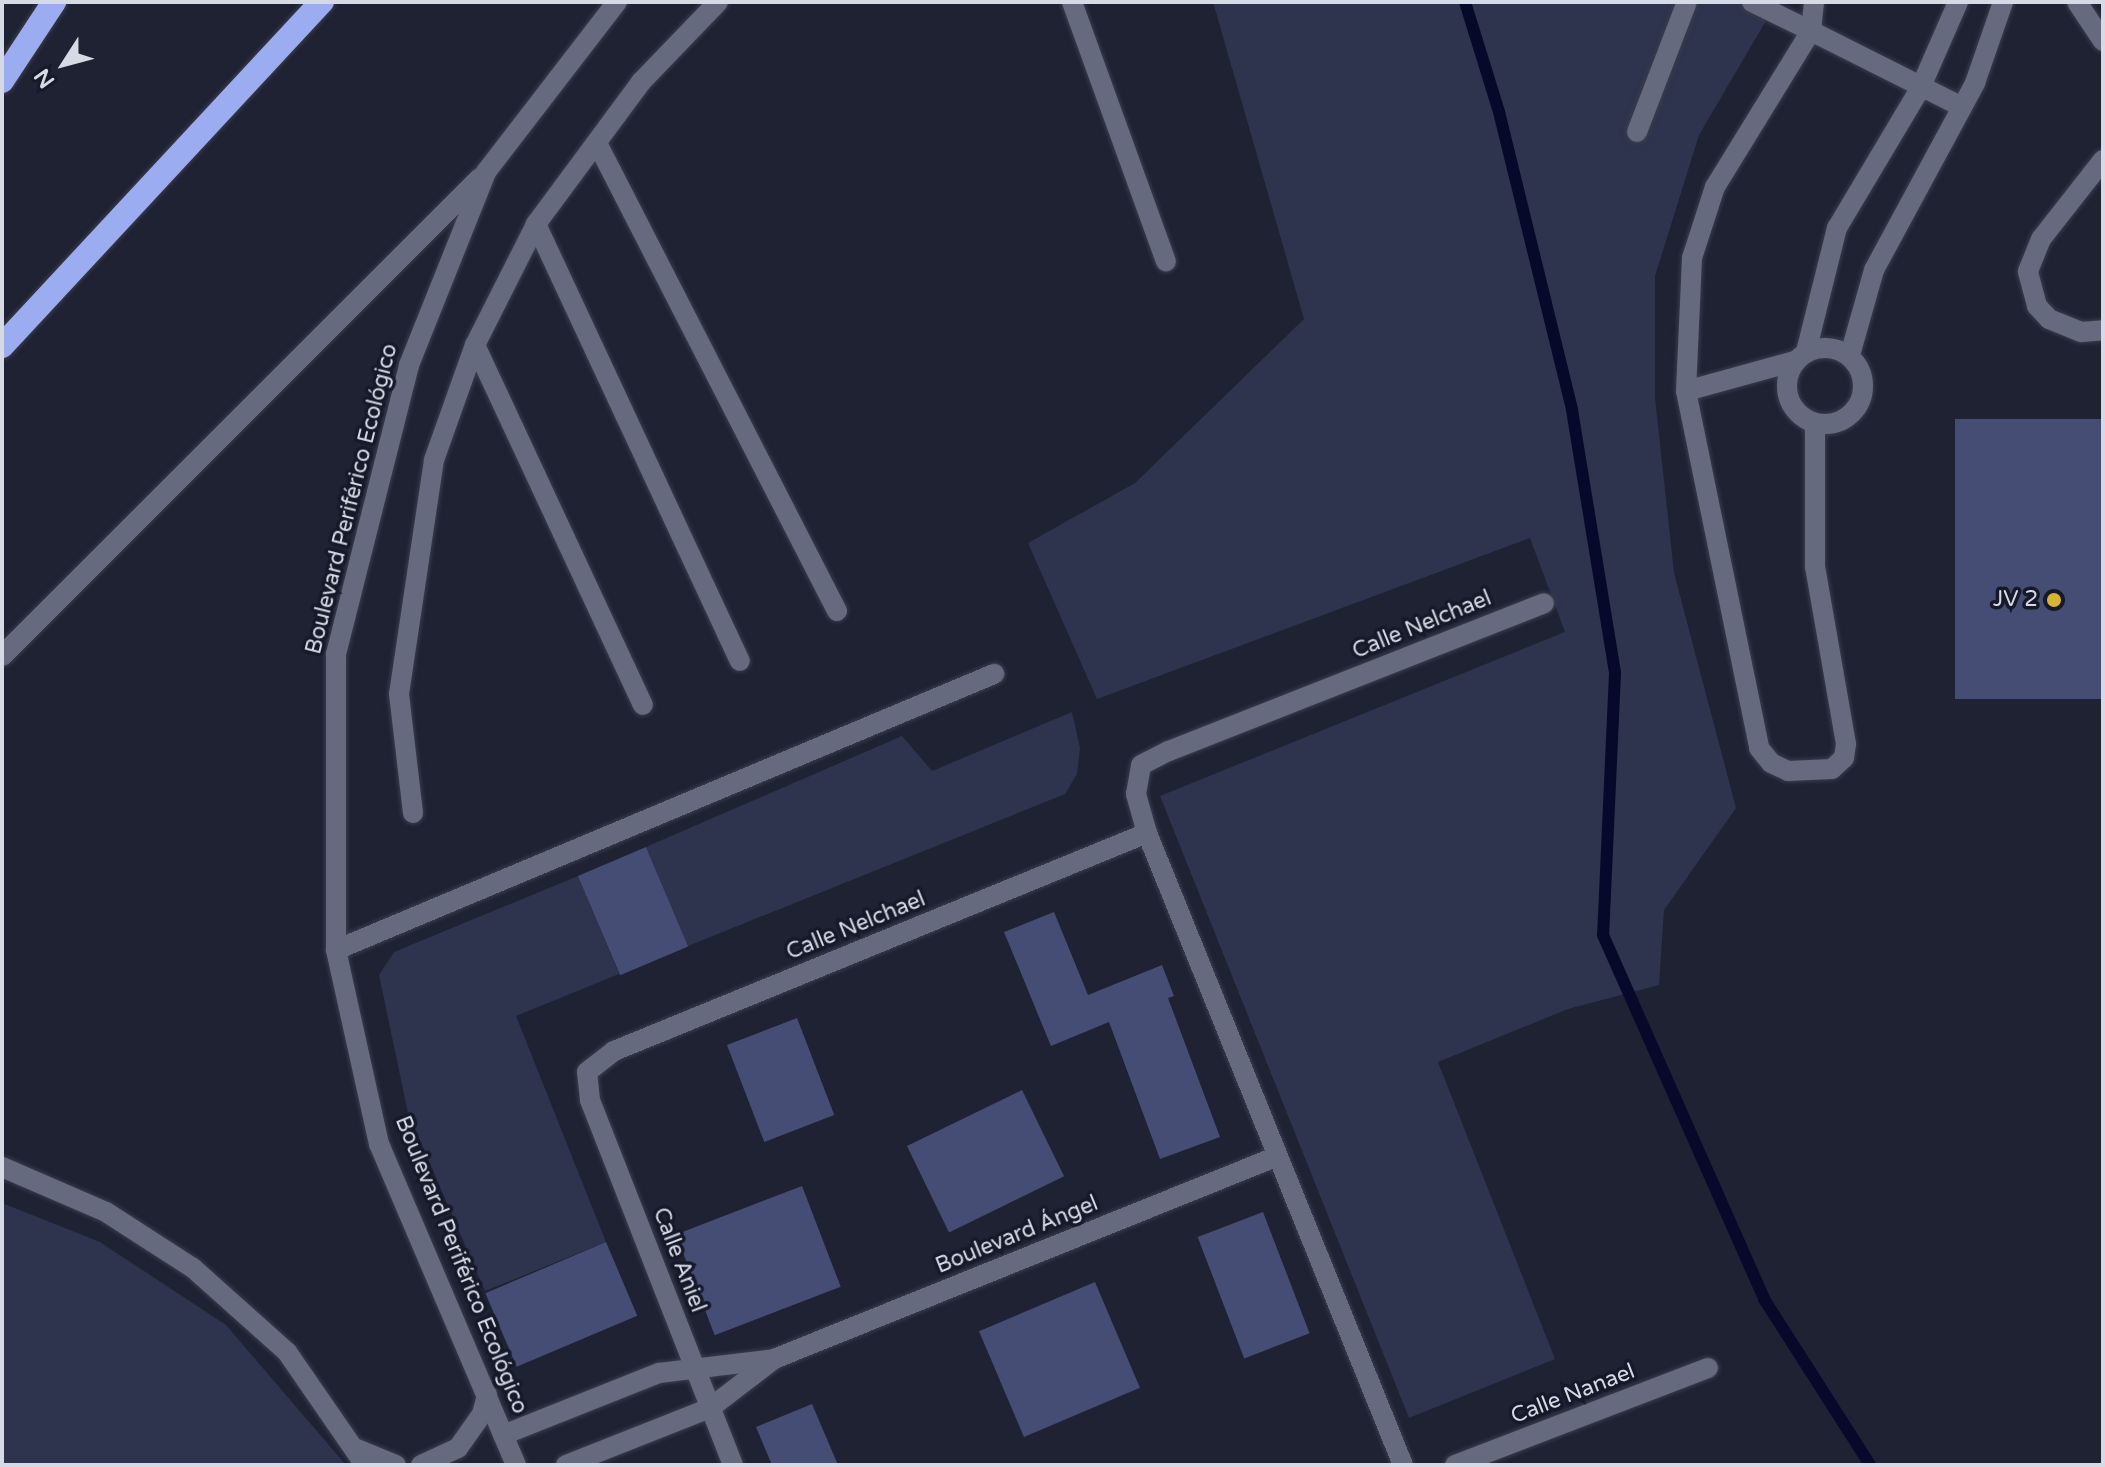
<!DOCTYPE html>
<meta charset="utf-8">
<style>
body{margin:0}
#map{position:relative;width:2105px;height:1467px;overflow:hidden;background:#1e2233;font-family:"Varela Round",sans-serif}
div>[style]{position:absolute}
.green>*{inset:0;background:#2e344e}
.stream>*{height:12px;margin:-6px;padding:0 6px;transform-origin:6px;border-radius:6px;background:#07092a}
.building>*{inset:0;background:#454d74;transform-origin:0 0}
.roads{filter:drop-shadow(0 0 2px #393d4b) drop-shadow(0 0 2px #393d4b)}
.lane>*{height:20px;margin:-10px;padding:0 10px;transform-origin:10px;border-radius:10px;background:#656a7e}
.lane>.ring{margin:-10px;padding:0;box-sizing:content-box;background:none;border:20px solid #656a7e;border-radius:50%}
.street>*{height:20px;margin:-10px;padding:0 10px;transform-origin:10px;border-radius:10px;background:#656a7e}
.secondary>*{height:20px;margin:-10px;padding:0 10px;transform-origin:10px;border-radius:10px;background:#656a7e}
.highway>*{height:24px;margin:-12px;padding:0 12px;transform-origin:12px;border-radius:12px;background:#9cacf1}
.dots>*{width:22px;height:22px;translate:-50% -50%;box-sizing:border-box;border:4px solid #151929;border-radius:50%}
span{translate:-50% -50%;white-space:nowrap;text-align:center;line-height:1.15;-webkit-text-stroke:7px #151929;paint-order:stroke}
.street-label{font-size:22px;color:#d6dae5}
.poi-label{font-size:22px;color:#d6dae5}
.right{translate:-100% -50%;text-align:right}
.frame{position:absolute;inset:0;border:4px solid #d6dae5;pointer-events:none}
.north{position:absolute;left:24px;top:24px;width:80px;height:80px;-webkit-text-stroke:6px #151929;paint-order:stroke;rotate:234deg;font-size:22px;font-weight:700;line-height:32px;text-align:center;color:#d6dae5}
.north::after{content:'';display:block;margin:auto;width:28px;height:36px;background:#d6dae5;clip-path:polygon(50% 0,100% 100%,50% 72%,0 100%)}
</style>
<div id="map">
<div class="green">
<div style="clip-path:polygon(1213px 2px,1777px 2px,1699px 135px,1655px 276px,1655px 398px,1674px 573px,1736px 808px,1664px 910px,1659px 985px,1568px 1009px,1438px 1062px,1555px 1359px,1409px 1418px,1160px 796px,1565px 632px,1530px 538px,1097px 699px,1028px 543px,1135px 483px,1304px 319px)"></div>
<div style="clip-path:polygon(1072px 712px,1080px 748px,1077px 774px,1065px 794px,688px 946px,646px 847px,902px 736px,932px 771px)"></div>
<div style="clip-path:polygon(578px 876px,619px 974px,516px 1016px,606px 1242px,485px 1291px,408px 1113px,379px 975px,394px 952px)"></div>
<div style="clip-path:polygon(2px 1203px,100px 1242px,226px 1325px,346px 1465px,2px 1465px)"></div>
</div>
<div class="stream">
<div style="left:1465px;top:2px;width:115px;rotate:72.8deg"></div>
<div style="left:1499px;top:112px;width:307px;rotate:76.2deg"></div>
<div style="left:1572px;top:410px;width:266px;rotate:80.7deg"></div>
<div style="left:1615px;top:673px;width:262px;rotate:92.6deg"></div>
<div style="left:1603px;top:935px;width:398px;rotate:66.1deg"></div>
<div style="left:1764px;top:1299px;width:197px;rotate:57.4deg"></div>
</div>
<div class="building">
<div style="left:2103px;top:419px;width:280px;height:148px;rotate:90deg"></div>
<div style="left:646px;top:847px;width:108px;height:74px;rotate:67deg"></div>
<div style="clip-path:polygon(1054px 912px,1088px 995px,1162px 965px,1174px 996px,1168px 998px,1220px 1137px,1160px 1159px,1109px 1022px,1051px 1046px,1004px 932px)"></div>
<div style="left:797px;top:1018px;width:104px;height:75px;rotate:69deg"></div>
<div style="left:1022px;top:1090px;width:96px;height:128px;rotate:64deg"></div>
<div style="left:802px;top:1186px;width:108px;height:135px;rotate:69deg"></div>
<div style="left:1263px;top:1212px;width:130px;height:70px;rotate:69deg"></div>
<div style="left:606px;top:1242px;width:80px;height:131px;rotate:67deg"></div>
<div style="left:1095px;top:1282px;width:115px;height:126px;rotate:67deg"></div>
<div style="clip-path:polygon(812px 1404px,838px 1465px,772px 1465px,756px 1427px)"></div>
</div>
<div class="roads">
<div class="lane">
<div style="left:1072px;top:2px;width:276px;rotate:70.1deg"></div>
<div style="left:1752px;top:2px;width:66px;rotate:26.2deg"></div>
<div style="left:1811px;top:31px;width:29px;rotate:-84deg"></div>
<div style="left:2077px;top:2px;width:47px;rotate:56.3deg"></div>
<div style="left:1637px;top:132px;width:139px;rotate:-69deg"></div>
<div style="left:597px;top:143px;width:526px;rotate:62.85deg"></div>
<div style="left:2103px;top:160px;width:100px;rotate:128.1deg"></div>
<div style="left:2041px;top:239px;width:35px;rotate:112deg"></div>
<div style="left:2028px;top:272px;width:35px;rotate:75deg"></div>
<div style="left:2037px;top:306px;width:18px;rotate:47deg"></div>
<div style="left:2049px;top:319px;width:35px;rotate:22deg"></div>
<div style="left:2082px;top:332px;width:21px;rotate:-5deg"></div>
<div style="left:536px;top:224px;width:482px;rotate:65deg"></div>
<div style="left:475px;top:345px;width:397px;rotate:65deg"></div>
<div class="ring" style="left:1787px;top:348px;width:56px;height:56px"></div>
<div style="left:1806px;top:352px;width:128px;rotate:-76deg"></div>
<div style="left:1837px;top:228px;width:162px;rotate:-59.2deg"></div>
<div style="left:1920px;top:89px;width:95px;rotate:-66.4deg"></div>
<div style="left:1850px;top:355px;width:88px;rotate:-74.2deg"></div>
<div style="left:1874px;top:270px;width:213px;rotate:-61.6deg"></div>
<div style="left:1975px;top:83px;width:86px;rotate:-70.9deg"></div>
<div style="left:1795px;top:361px;width:113px;rotate:164.6deg"></div>
<div style="left:1686px;top:391px;width:133px;rotate:-87.4deg"></div>
<div style="left:1692px;top:258px;width:75px;rotate:-72.1deg"></div>
<div style="left:1715px;top:187px;width:183px;rotate:-58.4deg"></div>
<div style="left:1811px;top:31px;width:169px;rotate:26.7deg"></div>
<div style="left:1686px;top:391px;width:364px;rotate:78.4deg"></div>
<div style="left:1759px;top:748px;width:19px;rotate:51deg"></div>
<div style="left:1771px;top:763px;width:19px;rotate:25deg"></div>
<div style="left:1788px;top:771px;width:44px;rotate:-2.6deg"></div>
<div style="left:1832px;top:769px;width:16px;rotate:-43deg"></div>
<div style="left:1844px;top:758px;width:14px;rotate:-82deg"></div>
<div style="left:1846px;top:744px;width:180px;rotate:-99.9deg"></div>
<div style="left:1815px;top:567px;width:143px;rotate:-90deg"></div>
<div style="left:413px;top:813px;width:120px;rotate:-96.7deg"></div>
<div style="left:399px;top:694px;width:237px;rotate:-81.5deg"></div>
<div style="left:434px;top:460px;width:122px;rotate:-70.4deg"></div>
<div style="left:475px;top:345px;width:136px;rotate:-63.2deg"></div>
<div style="left:536px;top:224px;width:177px;rotate:-53.5deg"></div>
<div style="left:641px;top:82px;width:111px;rotate:-46.1deg"></div>
<div style="left:336px;top:950px;width:714px;rotate:-22.76deg"></div>
</div>
<div class="street">
<div style="left:503px;top:1435px;width:168px;rotate:-21.7deg"></div>
<div style="left:659px;top:1373px;width:116px;rotate:-6.9deg"></div>
<div style="left:566px;top:1465px;width:155px;rotate:-21.6deg"></div>
<div style="left:710px;top:1408px;width:81px;rotate:-37.4deg"></div>
<div style="left:774px;top:1359px;width:543px;rotate:-21.94deg"></div>
<div style="left:733px;top:1465px;width:392px;rotate:-111.4deg"></div>
<div style="left:590px;top:1100px;width:28px;rotate:-96deg"></div>
<div style="left:587px;top:1072px;width:34px;rotate:-38deg"></div>
<div style="left:614px;top:1051px;width:576px;rotate:-22.24deg"></div>
<div style="left:1403px;top:1465px;width:682px;rotate:-112.05deg"></div>
<div style="left:1147px;top:833px;width:41px;rotate:-105.8deg"></div>
<div style="left:1136px;top:794px;width:29px;rotate:-80deg"></div>
<div style="left:1141px;top:765px;width:31px;rotate:-27deg"></div>
<div style="left:1169px;top:751px;width:403px;rotate:-21.5deg"></div>
<div style="left:1455px;top:1465px;width:271px;rotate:-21deg"></div>
</div>
<div class="secondary">
<div style="left:2px;top:656px;width:676px;rotate:-45deg"></div>
<div style="left:2px;top:1167px;width:113px;rotate:23.4deg"></div>
<div style="left:106px;top:1212px;width:103px;rotate:32.8deg"></div>
<div style="left:193px;top:1268px;width:126px;rotate:41.8deg"></div>
<div style="left:287px;top:1352px;width:137px;rotate:55.4deg"></div>
<div style="left:357px;top:1449px;width:42px;rotate:22.3deg"></div>
<div style="left:421px;top:1465px;width:41px;rotate:-24.7deg"></div>
<div style="left:458px;top:1448px;width:42px;rotate:-54.8deg"></div>
<div style="left:482px;top:1414px;width:20px;rotate:-75deg"></div>
<div style="left:516px;top:1465px;width:349px;rotate:-113.1deg"></div>
<div style="left:379px;top:1144px;width:199px;rotate:-102.5deg"></div>
<div style="left:336px;top:950px;width:296px;rotate:-90deg"></div>
<div style="left:336px;top:654px;width:298px;rotate:-75.8deg"></div>
<div style="left:409px;top:365px;width:208px;rotate:-68.2deg"></div>
<div style="left:486px;top:172px;width:215px;rotate:-52.4deg"></div>
</div>
<div class="highway">
<div style="left:2px;top:81px;width:95px;rotate:-56.6deg"></div>
<div style="left:2px;top:346px;width:470px;rotate:-47.1deg"></div>
</div>
</div>
<div class="dots">
<div style="left:2054px;top:600px;background:#d6b534"></div>
</div>
<div class="street-label">
<span style="left:352px;top:499px;rotate:-76deg">Boulevard Periférico Ecológico</span>
<span style="left:1422px;top:625px;rotate:-22deg">Calle Nelchael</span>
<span style="left:856px;top:926px;rotate:-22deg">Calle Nelchael</span>
<span style="left:1017px;top:1235px;rotate:-22deg">Boulevard Ángel</span>
<span style="left:679px;top:1260px;rotate:69deg">Calle Aniel</span>
<span style="left:461px;top:1265px;rotate:68deg">Boulevard Periférico Ecológico</span>
<span style="left:1573px;top:1394px;rotate:-21deg">Calle Nanael</span>
</div>
<div class="poi-label">
<span class="right" style="left:2038px;top:600px">JV 2</span>
</div>
<div class="frame"></div>
<div class="north">N</div>
</div>
